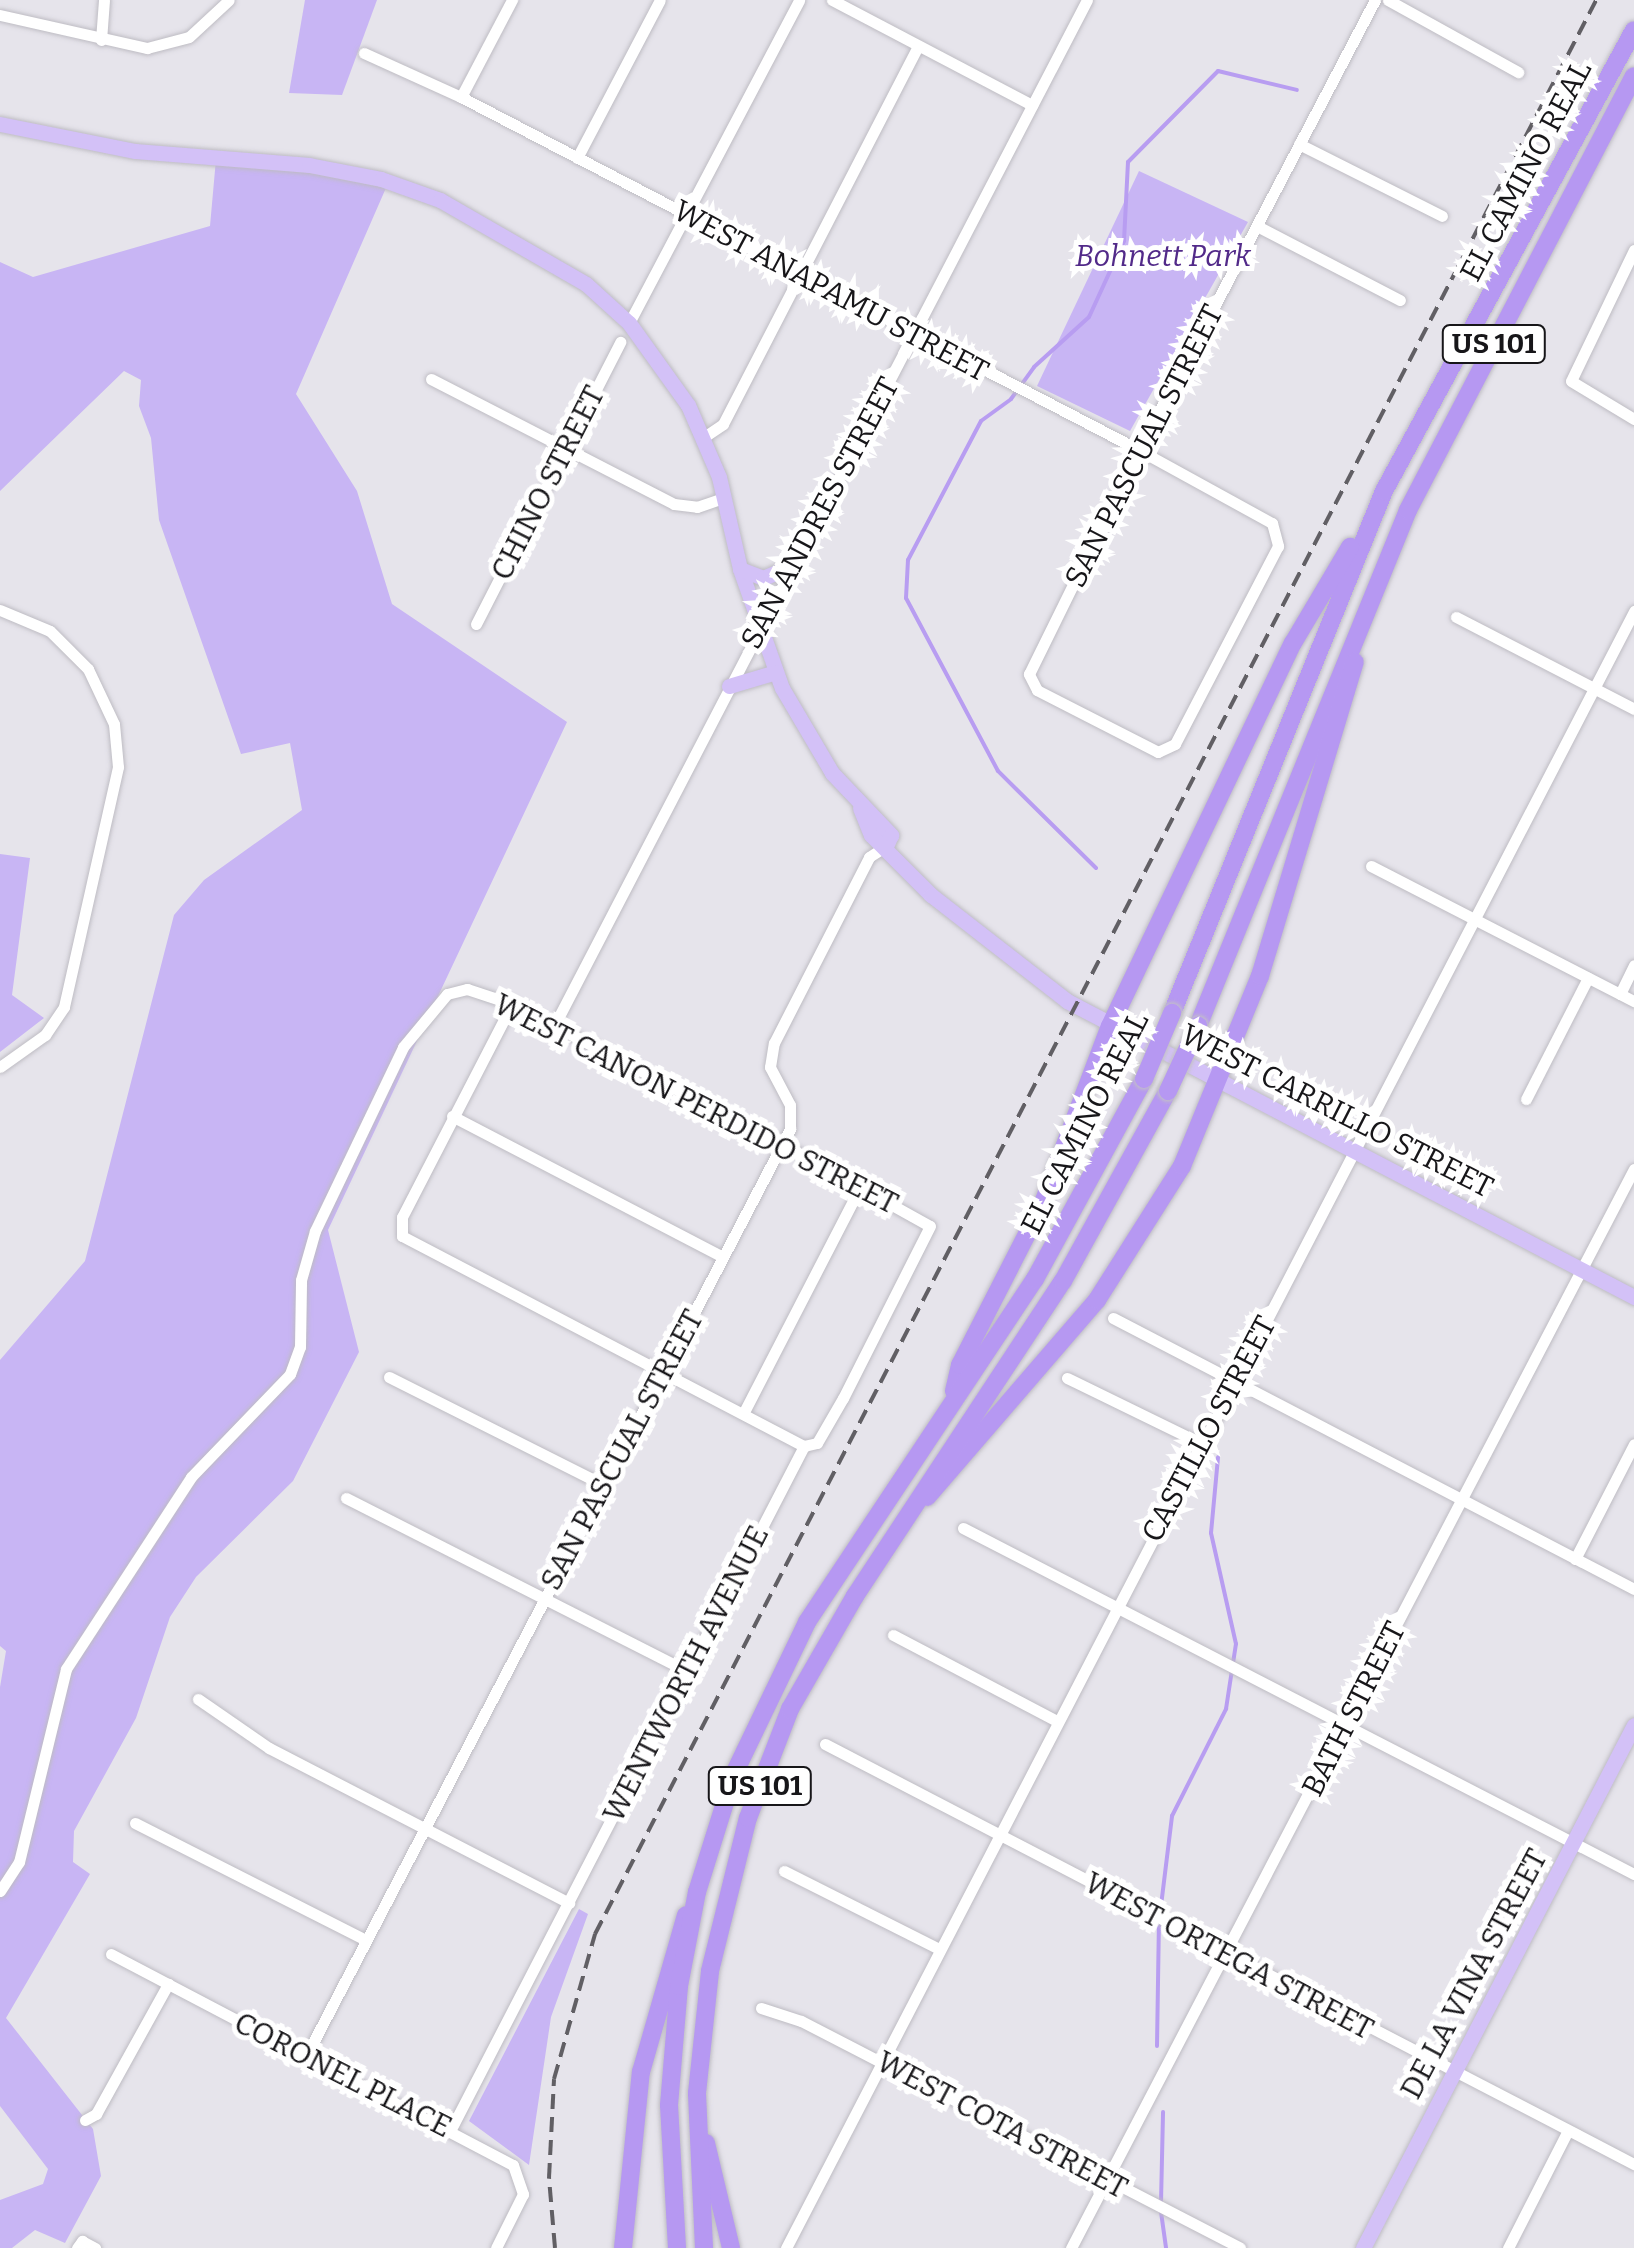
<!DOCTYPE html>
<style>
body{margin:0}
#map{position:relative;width:1634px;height:2248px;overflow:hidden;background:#e6e4eb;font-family:Bitter,serif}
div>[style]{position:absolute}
.green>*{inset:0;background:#c8b5f4}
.stream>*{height:4px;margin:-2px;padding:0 2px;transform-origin:2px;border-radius:2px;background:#b89df1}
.roads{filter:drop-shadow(0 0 2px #bebcc3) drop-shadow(0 0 2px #bebcc3)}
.minor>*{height:11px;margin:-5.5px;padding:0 5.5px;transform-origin:5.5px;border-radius:5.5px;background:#fff}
.major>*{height:15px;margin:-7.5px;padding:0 7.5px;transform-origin:7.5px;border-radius:7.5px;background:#d3c1f7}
.highway>*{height:18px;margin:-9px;padding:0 9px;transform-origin:9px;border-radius:9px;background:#b698f2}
.rail>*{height:4px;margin-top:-2px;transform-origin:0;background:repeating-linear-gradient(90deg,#615f64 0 15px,transparent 0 23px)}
.bridges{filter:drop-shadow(0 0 2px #c3c2c3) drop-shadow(0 0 2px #c3c2c3)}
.highway-bridge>*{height:18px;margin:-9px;padding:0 9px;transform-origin:9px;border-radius:9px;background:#b698f2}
span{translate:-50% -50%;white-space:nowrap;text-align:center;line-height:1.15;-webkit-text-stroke:10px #fff;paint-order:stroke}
.shield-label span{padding:2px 8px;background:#fff;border:2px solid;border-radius:8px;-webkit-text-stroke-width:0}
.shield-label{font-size:28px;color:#171619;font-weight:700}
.street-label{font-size:30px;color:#171619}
.park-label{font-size:30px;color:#522a89;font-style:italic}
</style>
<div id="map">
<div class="green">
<div style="clip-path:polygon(305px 0,377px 0,342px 95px,289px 93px)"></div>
<div style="clip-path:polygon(216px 159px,389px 181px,296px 394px,357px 491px,392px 604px,567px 722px,328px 1230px,359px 1352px,293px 1481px,196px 1577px,170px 1617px,136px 1718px,74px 1831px,73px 1862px,90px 1874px,6px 2018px,93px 2129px,101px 2176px,65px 2243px,35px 2230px,12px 2248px,0 2248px,0 2200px,43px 2184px,48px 2169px,0 2106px,0 1687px,6px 1651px,0 1646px,0 1360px,85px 1261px,174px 915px,204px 880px,302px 810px,290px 743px,241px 754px,159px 520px,151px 438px,139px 406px,141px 380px,124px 371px,0 491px,0 262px,33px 277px,210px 226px)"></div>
<div style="clip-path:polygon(1139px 171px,1248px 222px,1130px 431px,1037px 386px)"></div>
<div style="clip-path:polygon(0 854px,30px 858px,12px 995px,44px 1018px,0 1052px)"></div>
<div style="clip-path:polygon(579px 1909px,588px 1914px,551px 2017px,529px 2165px,469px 2121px)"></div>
</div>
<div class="stream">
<div style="left:1096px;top:868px;width:138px;rotate:-135.3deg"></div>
<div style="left:998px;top:771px;width:196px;rotate:-118deg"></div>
<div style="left:906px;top:598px;width:38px;rotate:-87deg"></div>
<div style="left:908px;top:560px;width:157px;rotate:-62.3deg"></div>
<div style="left:981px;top:421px;width:37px;rotate:-36deg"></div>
<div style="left:1011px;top:399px;width:39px;rotate:-54deg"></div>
<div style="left:1034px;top:367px;width:74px;rotate:-42.3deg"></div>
<div style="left:1089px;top:317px;width:84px;rotate:-65.3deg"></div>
<div style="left:1124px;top:241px;width:79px;rotate:-87.1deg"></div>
<div style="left:1128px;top:162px;width:128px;rotate:-45.3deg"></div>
<div style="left:1218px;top:71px;width:81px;rotate:13.5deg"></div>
<div style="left:1160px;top:1914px;width:99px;rotate:-83deg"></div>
<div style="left:1172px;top:1816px;width:120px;rotate:-63.2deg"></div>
<div style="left:1226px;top:1709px;width:66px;rotate:-81.3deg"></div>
<div style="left:1236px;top:1644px;width:114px;rotate:-102.7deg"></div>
<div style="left:1211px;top:1533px;width:76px;rotate:-84.7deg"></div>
<div style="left:1157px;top:2046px;width:122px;rotate:-89.1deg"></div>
<div style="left:1161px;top:2202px;width:90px;rotate:-88.7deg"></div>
<div style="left:1161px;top:2212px;width:36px;rotate:82deg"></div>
</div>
<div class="roads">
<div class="minor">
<div style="left:832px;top:0;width:226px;rotate:27.7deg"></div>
<div style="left:1388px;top:0;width:149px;rotate:29deg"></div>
<div style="left:0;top:15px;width:151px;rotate:12.7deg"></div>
<div style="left:147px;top:48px;width:43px;rotate:-14.7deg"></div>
<div style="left:189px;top:37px;width:54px;rotate:-42.8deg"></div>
<div style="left:101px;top:40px;width:40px;rotate:-85.7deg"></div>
<div style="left:364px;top:53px;width:107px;rotate:24.4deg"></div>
<div style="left:461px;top:97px;width:764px;rotate:27.5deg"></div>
<div style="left:1139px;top:450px;width:152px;rotate:28.8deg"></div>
<div style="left:1272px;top:523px;width:24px;rotate:75deg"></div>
<div style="left:1278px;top:546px;width:223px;rotate:117.5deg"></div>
<div style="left:1175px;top:744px;width:19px;rotate:155deg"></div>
<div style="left:1158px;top:752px;width:136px;rotate:-152.9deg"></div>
<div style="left:1037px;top:690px;width:18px;rotate:-117deg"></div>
<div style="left:1029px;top:674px;width:250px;rotate:-63.8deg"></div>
<div style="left:1139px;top:450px;width:508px;rotate:-62.33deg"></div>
<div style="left:461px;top:97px;width:110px;rotate:-62.3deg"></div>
<div style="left:1299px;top:144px;width:160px;rotate:26.7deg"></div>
<div style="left:577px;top:158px;width:178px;rotate:-62.3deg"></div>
<div style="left:1257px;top:226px;width:161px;rotate:27.4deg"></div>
<div style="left:1634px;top:250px;width:145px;rotate:115.7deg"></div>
<div style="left:1571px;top:381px;width:74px;rotate:31.1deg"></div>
<div style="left:629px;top:323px;width:365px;rotate:-62.2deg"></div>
<div style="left:431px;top:379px;width:273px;rotate:27.2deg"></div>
<div style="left:674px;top:504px;width:23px;rotate:7deg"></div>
<div style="left:697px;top:507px;width:28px;rotate:-19deg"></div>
<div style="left:704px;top:437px;width:23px;rotate:-34deg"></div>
<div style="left:723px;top:424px;width:425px;rotate:-62.7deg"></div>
<div style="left:0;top:610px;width:54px;rotate:22.8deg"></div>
<div style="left:50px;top:631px;width:54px;rotate:45deg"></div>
<div style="left:88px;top:669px;width:61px;rotate:64.7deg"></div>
<div style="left:114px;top:724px;width:43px;rotate:84.7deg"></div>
<div style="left:118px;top:767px;width:246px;rotate:102.7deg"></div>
<div style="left:64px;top:1007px;width:34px;rotate:124deg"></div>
<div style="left:45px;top:1035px;width:55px;rotate:144.6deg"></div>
<div style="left:1456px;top:617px;width:200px;rotate:27.3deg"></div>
<div style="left:476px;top:624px;width:317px;rotate:-62.9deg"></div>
<div style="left:1371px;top:866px;width:296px;rotate:27.2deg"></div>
<div style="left:1620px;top:994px;width:32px;rotate:-64deg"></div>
<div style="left:512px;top:1004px;width:240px;rotate:117.3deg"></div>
<div style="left:402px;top:1217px;width:19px;rotate:90deg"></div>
<div style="left:402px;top:1236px;width:454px;rotate:27.6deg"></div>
<div style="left:554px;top:1026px;width:1156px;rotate:-62.55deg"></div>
<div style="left:1526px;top:1099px;width:136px;rotate:-62.9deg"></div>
<div style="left:452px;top:1116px;width:303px;rotate:27.5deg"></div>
<div style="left:1113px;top:1318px;width:587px;rotate:27.48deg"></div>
<div style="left:389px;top:1377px;width:241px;rotate:26.7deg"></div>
<div style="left:1067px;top:1378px;width:148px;rotate:26deg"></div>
<div style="left:744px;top:1412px;width:251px;rotate:-62.7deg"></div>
<div style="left:346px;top:1498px;width:382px;rotate:26.9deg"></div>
<div style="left:963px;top:1528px;width:755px;rotate:27.28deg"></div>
<div style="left:1575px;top:1559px;width:129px;rotate:-62.8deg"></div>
<div style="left:893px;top:1635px;width:183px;rotate:27.7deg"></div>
<div style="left:198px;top:1699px;width:86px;rotate:34.6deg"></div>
<div style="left:269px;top:1748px;width:338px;rotate:27.3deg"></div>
<div style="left:825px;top:1744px;width:912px;rotate:27.44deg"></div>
<div style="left:135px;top:1823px;width:259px;rotate:26.9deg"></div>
<div style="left:784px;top:1871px;width:174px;rotate:26.7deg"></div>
<div style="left:0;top:1891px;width:35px;rotate:-57deg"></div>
<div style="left:19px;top:1862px;width:199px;rotate:-76.3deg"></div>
<div style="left:66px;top:1669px;width:229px;rotate:-56.9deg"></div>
<div style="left:191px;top:1477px;width:143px;rotate:-46.1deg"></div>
<div style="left:290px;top:1374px;width:29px;rotate:-70deg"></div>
<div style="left:300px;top:1347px;width:67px;rotate:-89.1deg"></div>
<div style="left:301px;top:1280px;width:51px;rotate:-74.1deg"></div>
<div style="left:315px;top:1231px;width:204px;rotate:-64.4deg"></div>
<div style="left:403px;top:1047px;width:69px;rotate:-50.3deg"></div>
<div style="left:447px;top:994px;width:21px;rotate:-14deg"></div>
<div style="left:467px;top:989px;width:47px;rotate:18.4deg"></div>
<div style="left:512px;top:1004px;width:319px;rotate:27.4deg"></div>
<div style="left:795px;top:1151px;width:154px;rotate:29.1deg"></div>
<div style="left:930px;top:1226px;width:193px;rotate:116.8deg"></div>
<div style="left:843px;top:1398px;width:52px;rotate:120deg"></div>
<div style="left:817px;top:1443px;width:13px;rotate:167deg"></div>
<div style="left:804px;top:1446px;width:771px;rotate:117.33deg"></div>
<div style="left:111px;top:1954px;width:454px;rotate:27.7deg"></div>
<div style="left:513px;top:2165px;width:31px;rotate:71deg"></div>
<div style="left:523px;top:2194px;width:60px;rotate:116.6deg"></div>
<div style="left:761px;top:2008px;width:42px;rotate:18deg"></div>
<div style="left:801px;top:2021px;width:494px;rotate:27.3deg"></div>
<div style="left:306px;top:2056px;width:1046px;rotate:-62.43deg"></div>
<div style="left:790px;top:1129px;width:24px;rotate:-90deg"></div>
<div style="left:790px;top:1105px;width:43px;rotate:-117.8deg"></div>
<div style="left:770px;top:1067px;width:24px;rotate:-81deg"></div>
<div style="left:774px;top:1043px;width:209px;rotate:-62.9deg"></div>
<div style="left:869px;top:857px;width:20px;rotate:-33deg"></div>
<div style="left:85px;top:2120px;width:13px;rotate:-29deg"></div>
<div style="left:96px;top:2114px;width:149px;rotate:-61deg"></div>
<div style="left:77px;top:2248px;width:9px;rotate:-54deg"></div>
<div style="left:82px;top:2241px;width:15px;rotate:28deg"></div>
<div style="left:786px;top:2248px;width:1844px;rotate:-62.61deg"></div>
<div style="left:1071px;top:2248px;width:1217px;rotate:-62.45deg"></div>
<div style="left:1508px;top:2248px;width:132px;rotate:-63deg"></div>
</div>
<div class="major">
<div style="left:0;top:124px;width:138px;rotate:11.3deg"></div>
<div style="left:135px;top:151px;width:175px;rotate:4.6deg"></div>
<div style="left:309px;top:165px;width:73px;rotate:11deg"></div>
<div style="left:381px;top:179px;width:63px;rotate:19.6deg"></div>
<div style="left:440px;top:200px;width:168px;rotate:29.9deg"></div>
<div style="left:586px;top:284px;width:58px;rotate:42.2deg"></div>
<div style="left:629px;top:323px;width:101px;rotate:54.3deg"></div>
<div style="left:688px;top:405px;width:78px;rotate:66.7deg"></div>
<div style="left:719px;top:477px;width:94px;rotate:77.1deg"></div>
<div style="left:740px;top:569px;width:126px;rotate:70.6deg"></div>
<div style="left:782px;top:688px;width:99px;rotate:59.5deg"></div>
<div style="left:832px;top:773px;width:86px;rotate:46.4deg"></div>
<div style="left:891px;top:835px;width:12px;rotate:114deg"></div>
<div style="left:740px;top:569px;width:25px;rotate:21deg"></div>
<div style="left:763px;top:578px;width:34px;rotate:-23deg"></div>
<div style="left:729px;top:686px;width:49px;rotate:-16.6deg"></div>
<div style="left:860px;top:808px;width:29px;rotate:68deg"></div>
<div style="left:871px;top:835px;width:85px;rotate:45deg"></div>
<div style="left:931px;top:895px;width:172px;rotate:37.9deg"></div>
<div style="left:1067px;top:1001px;width:640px;rotate:27.57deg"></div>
<div style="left:1363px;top:2248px;width:589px;rotate:-62.61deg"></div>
</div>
<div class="highway">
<div style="left:1172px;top:1013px;width:563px;rotate:-67.9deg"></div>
<div style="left:1384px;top:491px;width:524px;rotate:-61.53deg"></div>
<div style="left:1198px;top:1026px;width:557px;rotate:-67.85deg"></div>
<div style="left:1408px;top:510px;width:489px;rotate:-62.5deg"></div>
<div style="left:954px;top:1391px;width:27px;rotate:-77deg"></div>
<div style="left:960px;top:1365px;width:182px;rotate:-62.9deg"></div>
<div style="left:1043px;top:1203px;width:189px;rotate:-69.3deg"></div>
<div style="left:1110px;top:1026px;width:424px;rotate:-64.5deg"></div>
<div style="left:1293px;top:643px;width:112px;rotate:-59.3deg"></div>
<div style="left:927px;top:1497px;width:260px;rotate:-49.2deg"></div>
<div style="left:1097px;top:1300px;width:159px;rotate:-57.6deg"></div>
<div style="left:1182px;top:1166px;width:205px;rotate:-67.7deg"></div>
<div style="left:1260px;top:976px;width:328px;rotate:-73.2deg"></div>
<div style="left:706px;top:2143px;width:108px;rotate:76.6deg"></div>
<div style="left:623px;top:2248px;width:177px;rotate:-84.2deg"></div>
<div style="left:641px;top:2072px;width:163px;rotate:-74deg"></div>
<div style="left:677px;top:2248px;width:143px;rotate:-93.2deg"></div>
<div style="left:669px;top:2105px;width:119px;rotate:-85.2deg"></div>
<div style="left:679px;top:1986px;width:96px;rotate:-79.2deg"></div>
<div style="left:697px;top:1892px;width:124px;rotate:-72.6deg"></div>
<div style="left:734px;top:1774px;width:169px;rotate:-64.3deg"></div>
<div style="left:807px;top:1622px;width:412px;rotate:-56.4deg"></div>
<div style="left:1035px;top:1279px;width:228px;rotate:-61.4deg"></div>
<div style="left:704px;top:2248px;width:155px;rotate:-92.6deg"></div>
<div style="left:697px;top:2093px;width:123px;rotate:-83.9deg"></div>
<div style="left:710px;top:1971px;width:158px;rotate:-76.1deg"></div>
<div style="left:748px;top:1818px;width:117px;rotate:-68.9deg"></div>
<div style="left:790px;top:1709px;width:130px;rotate:-60.1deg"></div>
<div style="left:855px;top:1596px;width:377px;rotate:-56.6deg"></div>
<div style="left:1063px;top:1281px;width:217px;rotate:-61.1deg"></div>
</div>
</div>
<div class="rail">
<div style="left:555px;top:2248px;width:70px;rotate:-94.9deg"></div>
<div style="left:549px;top:2178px;width:99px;rotate:-87.1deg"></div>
<div style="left:554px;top:2079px;width:151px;rotate:-74.2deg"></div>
<div style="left:595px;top:1934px;width:2178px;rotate:-62.63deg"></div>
</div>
<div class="bridges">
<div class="highway-bridge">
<div style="left:1144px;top:1079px;width:72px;rotate:-67deg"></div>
<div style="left:1168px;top:1091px;width:72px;rotate:-65.2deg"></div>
</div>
</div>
<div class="shield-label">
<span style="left:1494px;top:344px">US 101</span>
<span style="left:760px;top:1786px">US 101</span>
</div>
<div class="street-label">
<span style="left:1526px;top:171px;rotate:-62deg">EL CAMINO REAL</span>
<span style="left:831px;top:291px;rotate:28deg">WEST ANAPAMU STREET</span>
<span style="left:1144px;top:446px;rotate:-63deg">SAN PASCUAL STREET</span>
<span style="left:548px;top:483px;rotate:-63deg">CHINO STREET</span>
<span style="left:820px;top:513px;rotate:-62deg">SAN ANDRES STREET</span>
<span style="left:696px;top:1104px;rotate:27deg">WEST CANON PERDIDO STREET</span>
<span style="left:1337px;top:1111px;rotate:27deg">WEST CARRILLO STREET</span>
<span style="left:1085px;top:1123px;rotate:-63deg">EL CAMINO REAL</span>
<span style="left:1209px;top:1429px;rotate:-62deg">CASTILLO STREET</span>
<span style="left:622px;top:1450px;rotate:-62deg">SAN PASCUAL STREET</span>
<span style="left:686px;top:1674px;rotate:-63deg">WENTWORTH AVENUE</span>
<span style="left:1354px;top:1709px;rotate:-63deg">BATH STREET</span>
<span style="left:1229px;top:1956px;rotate:28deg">WEST ORTEGA STREET</span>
<span style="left:1474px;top:1974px;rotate:-62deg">DE LA VINA STREET</span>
<span style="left:343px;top:2075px;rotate:27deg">CORONEL PLACE</span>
<span style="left:1002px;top:2125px;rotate:28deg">WEST COTA STREET</span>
</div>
<div class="park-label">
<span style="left:1163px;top:256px">Bohnett Park</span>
</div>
</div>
